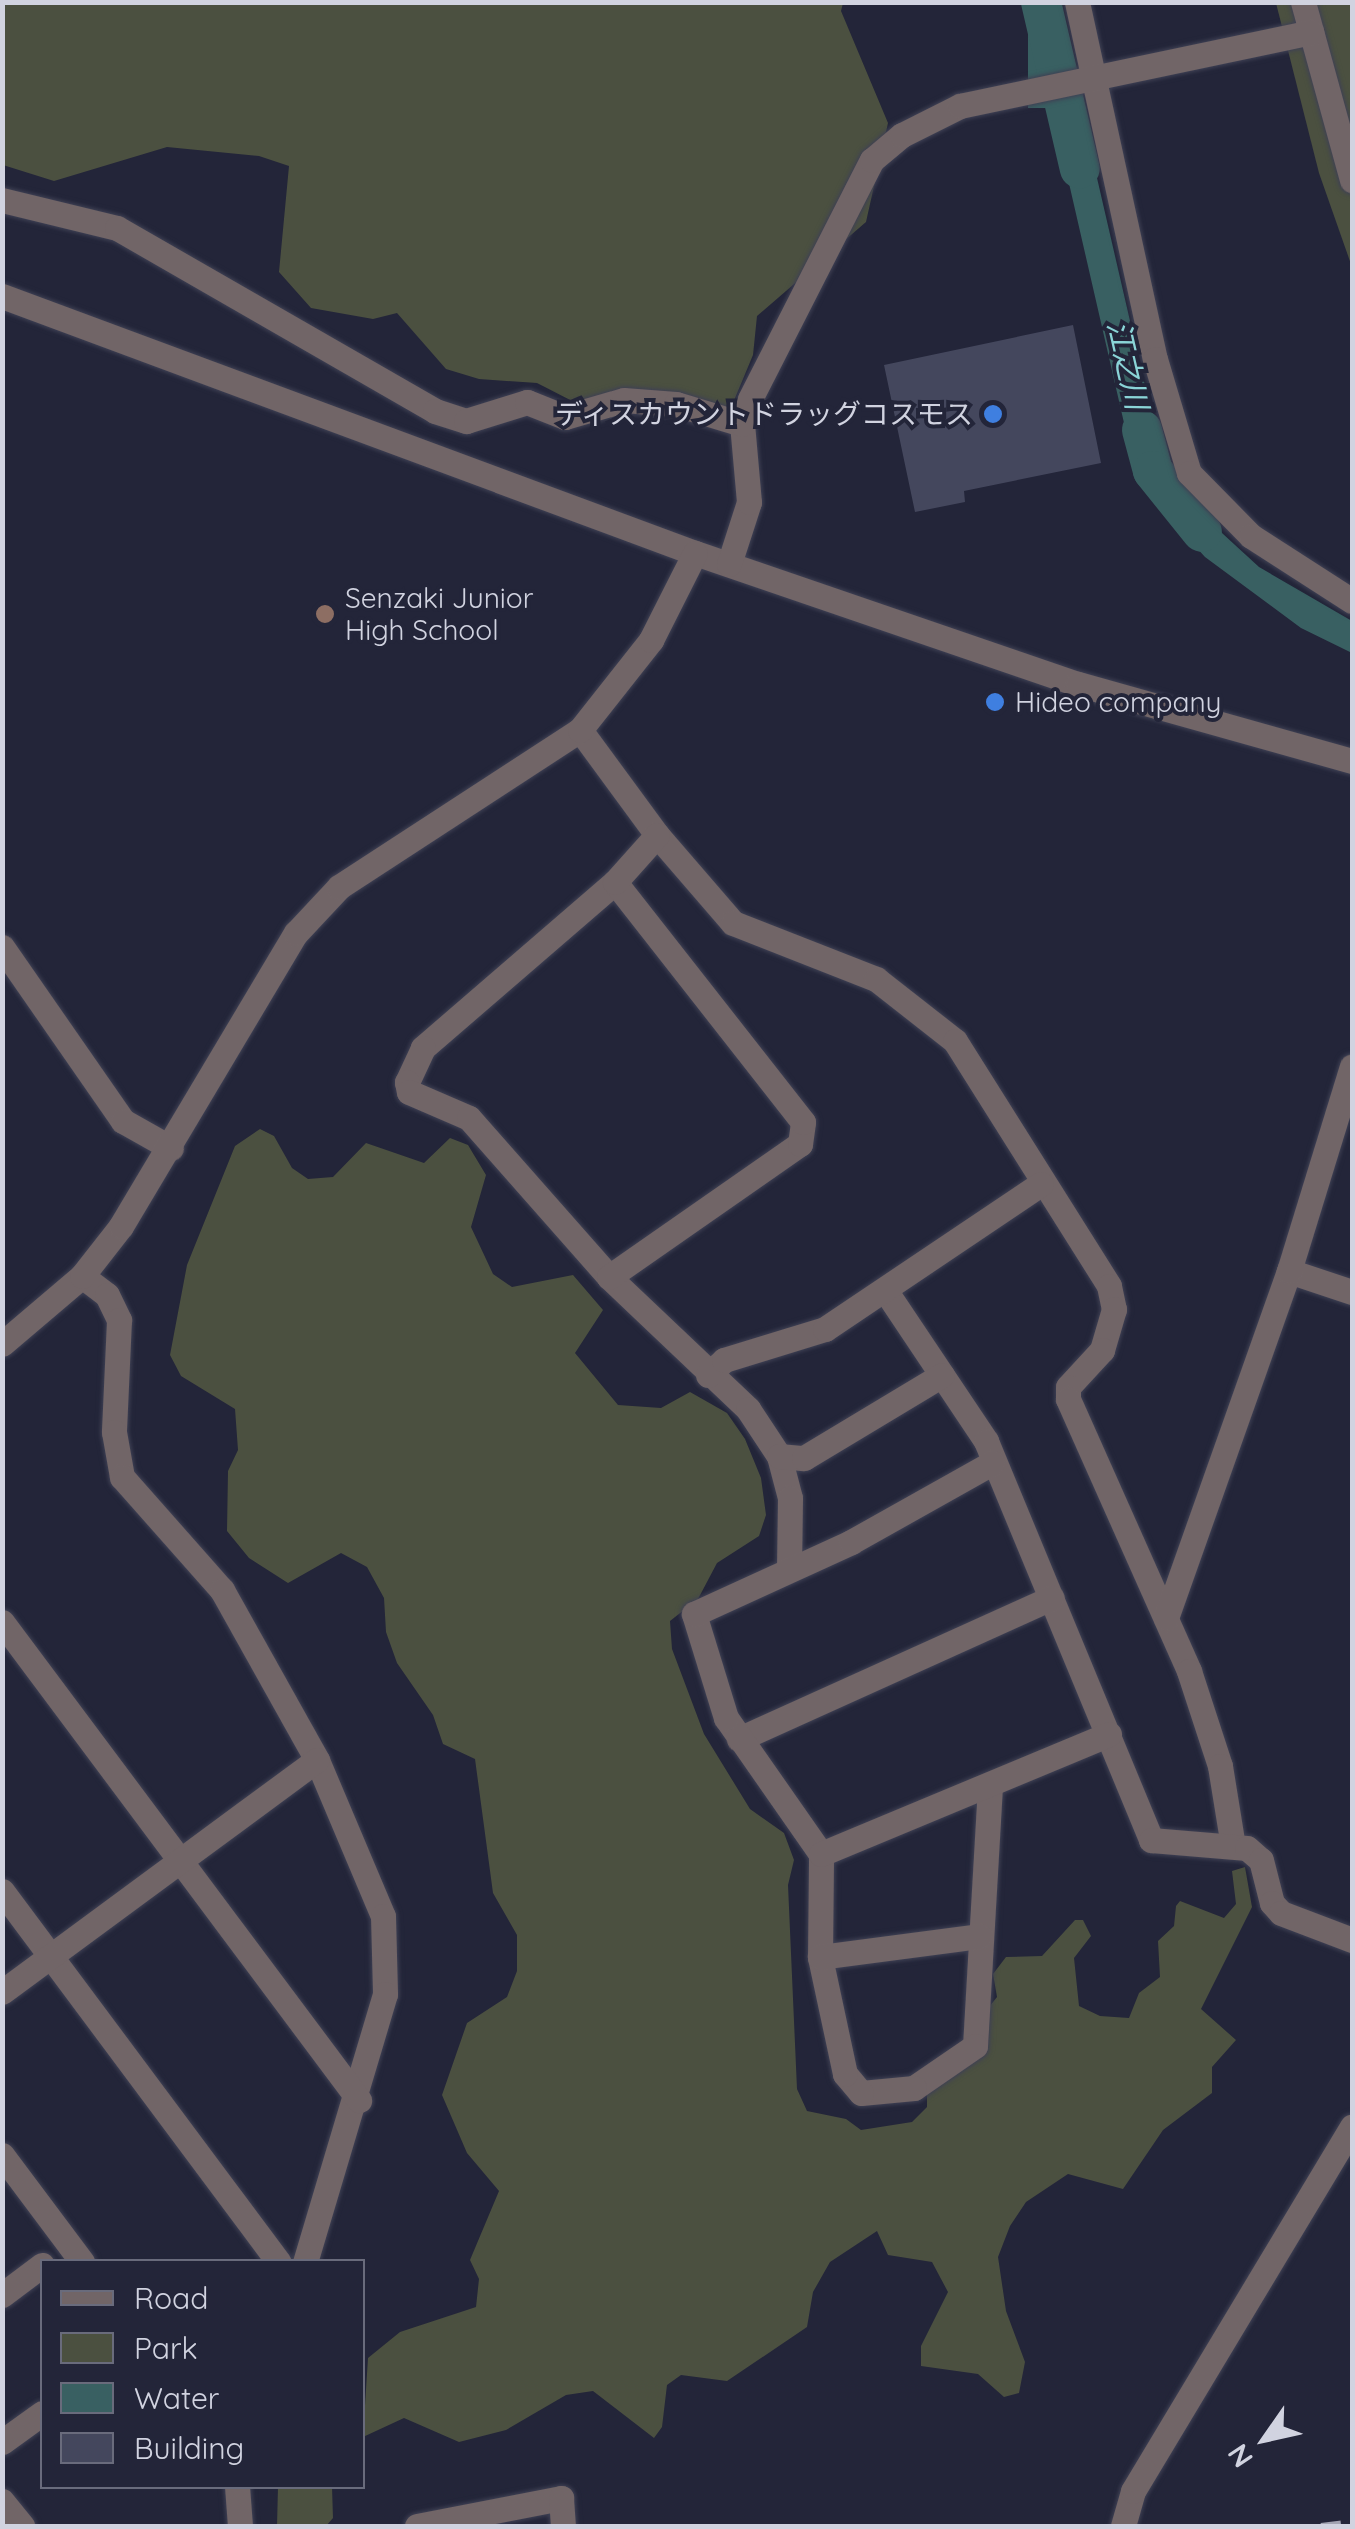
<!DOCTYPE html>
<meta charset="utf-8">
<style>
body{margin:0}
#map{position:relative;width:1355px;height:2529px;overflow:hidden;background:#232539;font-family:Quicksand,"Noto Sans JP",sans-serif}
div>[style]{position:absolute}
.green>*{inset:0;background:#4b5040}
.water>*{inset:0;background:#396062;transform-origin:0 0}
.river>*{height:40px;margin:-20px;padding:0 20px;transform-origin:20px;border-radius:20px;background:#396062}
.building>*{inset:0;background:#44475d}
.roads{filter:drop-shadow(0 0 2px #3f4154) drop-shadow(0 0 2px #3f4154)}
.minor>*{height:25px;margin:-12.5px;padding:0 12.5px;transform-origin:12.5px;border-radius:12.5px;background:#716567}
.rail>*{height:6px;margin-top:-3px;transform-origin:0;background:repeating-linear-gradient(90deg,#a2a4b3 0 20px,transparent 0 30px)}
.dots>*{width:28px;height:28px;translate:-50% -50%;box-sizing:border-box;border:5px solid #232539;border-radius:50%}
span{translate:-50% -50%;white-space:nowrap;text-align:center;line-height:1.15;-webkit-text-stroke:8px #232539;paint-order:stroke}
.poi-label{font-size:28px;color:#d1d3e0}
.right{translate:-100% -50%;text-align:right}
.left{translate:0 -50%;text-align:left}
.water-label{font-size:30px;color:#8ad4d7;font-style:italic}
.frame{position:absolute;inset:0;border:5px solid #d1d3e0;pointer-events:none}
.legend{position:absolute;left:40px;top:2259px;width:325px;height:230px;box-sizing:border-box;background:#232539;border:2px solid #696b7c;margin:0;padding:12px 18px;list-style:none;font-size:30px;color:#d1d3e0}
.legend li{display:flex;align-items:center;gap:20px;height:50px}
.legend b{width:50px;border:2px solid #696b7c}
.north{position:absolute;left:1215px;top:2389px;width:100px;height:100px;-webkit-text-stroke:8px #232539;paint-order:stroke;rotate:236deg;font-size:28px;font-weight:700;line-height:40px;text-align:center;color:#d1d3e0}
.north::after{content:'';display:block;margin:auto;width:35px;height:45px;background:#d1d3e0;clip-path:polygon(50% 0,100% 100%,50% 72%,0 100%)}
</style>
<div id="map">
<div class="green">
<div style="clip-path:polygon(2px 3px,843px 3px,841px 11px,888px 123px,866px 222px,757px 316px,753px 355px,733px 403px,688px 421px,578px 404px,537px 383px,479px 379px,446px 369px,397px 313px,373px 319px,311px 308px,279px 272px,289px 166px,259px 156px,167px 147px,54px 181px,3px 165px)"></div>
<div style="clip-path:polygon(1276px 3px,1352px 3px,1352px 267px,1319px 173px)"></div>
<div style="clip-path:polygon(260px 1129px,274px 1136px,292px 1168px,308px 1179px,333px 1177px,366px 1143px,424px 1163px,450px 1138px,468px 1145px,486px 1175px,471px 1227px,493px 1274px,512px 1287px,573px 1275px,603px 1310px,575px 1353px,618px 1405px,661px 1408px,690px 1392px,727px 1413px,745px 1439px,761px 1478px,766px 1515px,759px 1536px,717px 1563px,698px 1599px,670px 1621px,672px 1649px,704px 1734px,750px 1809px,784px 1833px,794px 1860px,788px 1885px,797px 2089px,807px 2111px,846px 2119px,861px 2130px,912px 2122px,927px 2107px,927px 2086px,966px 2068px,988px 2049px,989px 2007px,997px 1997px,993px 1974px,1006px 1957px,1042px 1956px,1075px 1920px,1083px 1920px,1091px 1936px,1074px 1958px,1079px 2006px,1100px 2016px,1129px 2018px,1139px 1993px,1160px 1977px,1158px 1941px,1174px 1926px,1176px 1906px,1180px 1901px,1224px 1918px,1236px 1904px,1232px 1871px,1245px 1867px,1252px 1907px,1201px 2009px,1236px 2040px,1212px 2067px,1212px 2093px,1163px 2130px,1123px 2189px,1068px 2174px,1026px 2202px,1010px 2226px,998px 2257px,1006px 2311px,1025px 2362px,1019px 2393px,1004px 2397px,978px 2374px,921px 2366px,921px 2346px,948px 2292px,932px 2262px,888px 2255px,877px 2231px,830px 2262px,813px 2292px,807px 2327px,727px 2381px,681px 2375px,667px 2385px,662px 2427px,654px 2438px,593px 2391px,566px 2395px,506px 2430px,459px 2442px,404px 2418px,363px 2437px,368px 2358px,400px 2332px,476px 2307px,479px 2279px,470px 2260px,499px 2191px,467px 2153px,442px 2095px,467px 2023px,507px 1997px,517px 1971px,517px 1935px,493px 1893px,475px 1759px,443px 1744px,433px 1715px,397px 1663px,386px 1632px,384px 1598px,367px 1567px,341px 1553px,288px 1583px,249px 1558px,227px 1531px,228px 1471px,238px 1450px,235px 1409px,181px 1376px,170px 1355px,187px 1265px,235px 1146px)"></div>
<div style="clip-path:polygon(278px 2487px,332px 2487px,333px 2518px,326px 2526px,277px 2526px)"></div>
</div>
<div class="water">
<div style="left:1028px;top:3px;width:29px;height:105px"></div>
<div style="clip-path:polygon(1082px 113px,1152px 416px,1173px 473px,1149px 488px,1130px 449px,1054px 118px)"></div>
<div style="clip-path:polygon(1181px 486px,1198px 511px,1259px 567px,1352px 621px,1352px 653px,1301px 628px,1205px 557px,1154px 501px)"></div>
</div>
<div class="river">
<div style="left:1041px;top:2px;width:171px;rotate:76.9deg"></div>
<div style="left:1142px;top:430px;width:42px;rotate:75deg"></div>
<div style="left:1153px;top:471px;width:78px;rotate:51.2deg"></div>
</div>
<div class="building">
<div style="clip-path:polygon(1073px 325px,1101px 463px,964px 491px,965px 502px,915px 512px,884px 365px)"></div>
</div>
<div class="roads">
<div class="minor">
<div style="left:1077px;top:2px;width:365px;rotate:77.7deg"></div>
<div style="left:1155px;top:359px;width:119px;rotate:73.4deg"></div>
<div style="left:1189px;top:473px;width:88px;rotate:45.5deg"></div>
<div style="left:1251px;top:536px;width:120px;rotate:32.8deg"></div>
<div style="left:1303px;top:2px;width:185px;rotate:74.6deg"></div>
<div style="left:2px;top:200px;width:118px;rotate:13.7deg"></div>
<div style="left:117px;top:228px;width:367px;rotate:29.9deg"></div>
<div style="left:435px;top:411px;width:33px;rotate:18deg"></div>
<div style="left:466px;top:421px;width:64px;rotate:-17.3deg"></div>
<div style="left:527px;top:402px;width:41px;rotate:21.5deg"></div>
<div style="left:565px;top:417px;width:61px;rotate:-16.1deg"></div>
<div style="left:624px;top:400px;width:52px;rotate:4.4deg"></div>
<div style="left:676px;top:404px;width:69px;rotate:16.9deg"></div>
<div style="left:2px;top:296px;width:739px;rotate:20.35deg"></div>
<div style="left:695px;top:553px;width:405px;rotate:18.9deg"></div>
<div style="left:1078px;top:684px;width:285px;rotate:15.7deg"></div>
<div style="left:729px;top:564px;width:65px;rotate:-72.1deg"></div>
<div style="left:749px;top:502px;width:78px;rotate:-95.1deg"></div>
<div style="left:742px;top:424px;width:26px;rotate:-72deg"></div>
<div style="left:750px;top:399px;width:268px;rotate:-63deg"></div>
<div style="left:872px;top:160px;width:39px;rotate:-40deg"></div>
<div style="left:902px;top:135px;width:65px;rotate:-26.6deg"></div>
<div style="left:960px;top:106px;width:359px;rotate:-11.9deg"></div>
<div style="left:580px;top:730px;width:130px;rotate:53.7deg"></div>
<div style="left:657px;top:835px;width:116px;rotate:49.2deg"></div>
<div style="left:733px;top:923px;width:154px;rotate:21.4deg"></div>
<div style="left:876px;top:979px;width:100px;rotate:38.1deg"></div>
<div style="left:955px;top:1041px;width:289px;rotate:57.8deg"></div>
<div style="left:1109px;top:1286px;width:24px;rotate:78deg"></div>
<div style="left:1114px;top:1309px;width:43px;rotate:106.3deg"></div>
<div style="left:1102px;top:1350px;width:50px;rotate:132.6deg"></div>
<div style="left:1068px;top:1387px;width:12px;rotate:90deg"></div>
<div style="left:1068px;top:1399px;width:298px;rotate:66deg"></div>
<div style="left:1189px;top:1671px;width:100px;rotate:71.9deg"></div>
<div style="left:1220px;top:1766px;width:81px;rotate:80.8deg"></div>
<div style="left:615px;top:882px;width:254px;rotate:139.2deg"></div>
<div style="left:423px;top:1048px;width:38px;rotate:115deg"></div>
<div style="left:407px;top:1082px;width:10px;rotate:79deg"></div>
<div style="left:409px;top:1092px;width:65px;rotate:23.4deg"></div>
<div style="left:469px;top:1118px;width:212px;rotate:48.6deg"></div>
<div style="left:609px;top:1277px;width:192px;rotate:43.5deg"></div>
<div style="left:748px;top:1409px;width:56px;rotate:56.6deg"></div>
<div style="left:779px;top:1456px;width:43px;rotate:75.3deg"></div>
<div style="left:790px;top:1498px;width:70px;rotate:90.8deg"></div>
<div style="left:2px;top:947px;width:212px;rotate:55.2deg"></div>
<div style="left:123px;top:1121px;width:55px;rotate:29.4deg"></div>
<div style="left:1289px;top:1271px;width:66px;rotate:18.4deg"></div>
<div style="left:82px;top:1276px;width:31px;rotate:37deg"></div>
<div style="left:107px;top:1295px;width:28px;rotate:64deg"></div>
<div style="left:119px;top:1320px;width:112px;rotate:92.6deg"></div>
<div style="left:114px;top:1432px;width:46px;rotate:79.9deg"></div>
<div style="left:122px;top:1477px;width:151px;rotate:48.5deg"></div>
<div style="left:222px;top:1590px;width:195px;rotate:60.8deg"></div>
<div style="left:317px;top:1760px;width:169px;rotate:67.1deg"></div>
<div style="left:383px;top:1916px;width:78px;rotate:88.5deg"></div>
<div style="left:385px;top:1994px;width:280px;rotate:106.6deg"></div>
<div style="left:609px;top:1277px;width:233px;rotate:-34.9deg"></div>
<div style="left:800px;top:1144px;width:22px;rotate:-82deg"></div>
<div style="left:803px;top:1122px;width:305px;rotate:-128.1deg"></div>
<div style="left:615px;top:882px;width:63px;rotate:-48.2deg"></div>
<div style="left:885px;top:1290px;width:182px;rotate:56.2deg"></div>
<div style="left:986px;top:1441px;width:432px;rotate:67.5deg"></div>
<div style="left:1151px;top:1840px;width:96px;rotate:4.8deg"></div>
<div style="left:1247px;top:1848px;width:18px;rotate:41deg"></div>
<div style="left:1261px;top:1860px;width:44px;rotate:75.7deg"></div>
<div style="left:1272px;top:1903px;width:13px;rotate:48deg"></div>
<div style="left:1281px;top:1913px;width:76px;rotate:20.8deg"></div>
<div style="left:2px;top:1344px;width:105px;rotate:-40.4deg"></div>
<div style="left:82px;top:1276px;width:63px;rotate:-52deg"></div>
<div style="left:121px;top:1226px;width:341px;rotate:-59.2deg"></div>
<div style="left:296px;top:933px;width:63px;rotate:-46.9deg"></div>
<div style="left:339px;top:887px;width:288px;rotate:-33.1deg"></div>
<div style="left:580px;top:730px;width:115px;rotate:-51.7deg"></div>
<div style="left:651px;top:640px;width:97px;rotate:-63.2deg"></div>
<div style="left:708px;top:1375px;width:22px;rotate:-43deg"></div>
<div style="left:724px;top:1360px;width:106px;rotate:-17.1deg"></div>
<div style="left:825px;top:1329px;width:260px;rotate:-33.9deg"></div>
<div style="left:779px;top:1456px;width:25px;rotate:5deg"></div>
<div style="left:804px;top:1458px;width:161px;rotate:-31deg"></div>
<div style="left:1166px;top:1618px;width:368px;rotate:-70.5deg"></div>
<div style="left:1289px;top:1271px;width:214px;rotate:-72.9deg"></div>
<div style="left:2px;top:1622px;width:597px;rotate:53.25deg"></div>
<div style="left:739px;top:1739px;width:343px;rotate:-24.3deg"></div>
<div style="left:990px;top:1786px;width:260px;rotate:93.3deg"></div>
<div style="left:975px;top:2046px;width:74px;rotate:145.5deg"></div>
<div style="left:914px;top:2088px;width:53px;rotate:174.6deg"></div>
<div style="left:861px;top:2093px;width:25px;rotate:-130deg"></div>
<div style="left:845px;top:2074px;width:120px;rotate:-102.1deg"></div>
<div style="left:820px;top:1957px;width:103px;rotate:-89.4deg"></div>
<div style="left:821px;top:1854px;width:166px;rotate:-124.9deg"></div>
<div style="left:726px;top:1718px;width:109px;rotate:-107.1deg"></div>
<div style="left:694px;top:1614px;width:173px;rotate:-24.6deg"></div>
<div style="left:851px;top:1542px;width:162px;rotate:-29.3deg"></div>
<div style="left:821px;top:1854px;width:312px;rotate:-22.6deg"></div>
<div style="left:2px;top:1891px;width:463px;rotate:53.3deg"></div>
<div style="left:820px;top:1957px;width:161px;rotate:-7.5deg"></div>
<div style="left:2px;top:1992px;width:391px;rotate:-36.4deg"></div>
<div style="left:2px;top:2155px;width:134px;rotate:53.2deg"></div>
<div style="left:2px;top:2295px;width:50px;rotate:-36.9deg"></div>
<div style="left:2px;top:2442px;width:49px;rotate:-35.9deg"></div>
<div style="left:237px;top:2486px;width:40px;rotate:85.7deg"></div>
<div style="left:2px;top:2501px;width:32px;rotate:51deg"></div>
<div style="left:417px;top:2526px;width:147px;rotate:-11deg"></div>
<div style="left:561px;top:2498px;width:28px;rotate:86deg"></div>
<div style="left:1123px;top:2526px;width:36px;rotate:-74deg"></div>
<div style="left:1133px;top:2491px;width:425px;rotate:-59deg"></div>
</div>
</div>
<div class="rail">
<div style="left:1321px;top:2526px;width:31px;rotate:-7deg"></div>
</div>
<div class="dots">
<div style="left:993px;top:414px;background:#3f7fe0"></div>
<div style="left:325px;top:614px;background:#8d6e63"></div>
<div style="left:995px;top:702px;background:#3f7fe0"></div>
</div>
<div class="poi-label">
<span class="right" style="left:973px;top:414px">ディスカウントドラッグコスモス</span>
<span class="left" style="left:345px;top:614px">Senzaki Junior<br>High School</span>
<span class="left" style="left:1015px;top:702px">Hideo company</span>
</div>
<div class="water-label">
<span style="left:1128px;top:365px;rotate:77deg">江之川</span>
</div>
<div class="frame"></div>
<ul class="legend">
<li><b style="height:12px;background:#716567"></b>Road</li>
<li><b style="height:28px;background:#4b5040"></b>Park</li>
<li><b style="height:28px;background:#396062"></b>Water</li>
<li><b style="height:28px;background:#44475d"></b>Building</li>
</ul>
<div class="north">N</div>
</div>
